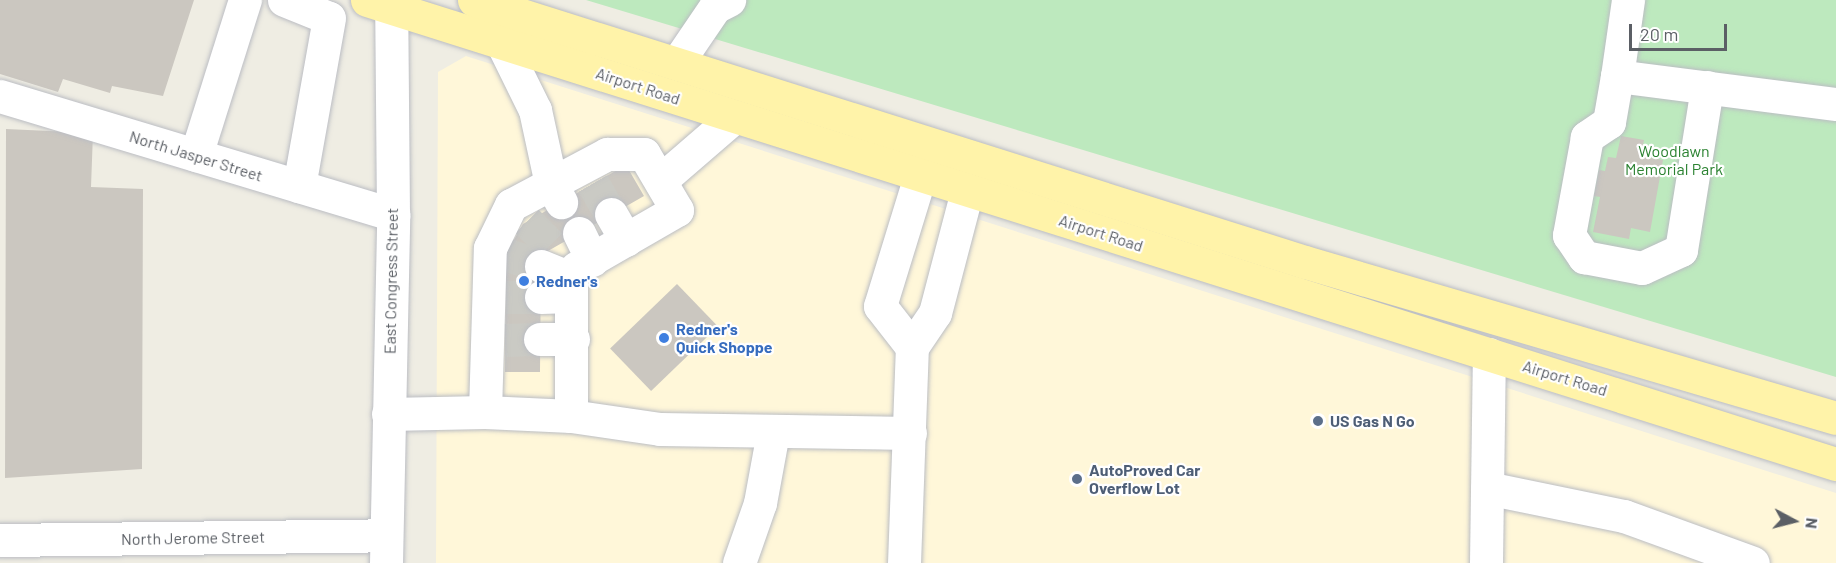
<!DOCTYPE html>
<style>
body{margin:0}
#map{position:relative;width:1836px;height:563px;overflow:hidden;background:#efede3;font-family:Barlow,sans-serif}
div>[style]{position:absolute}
.commercial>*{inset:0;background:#fff7d9}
.green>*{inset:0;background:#bde9be}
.building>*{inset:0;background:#cbc7c0;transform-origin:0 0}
.minor-tunnel>*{height:33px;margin-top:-16.5px;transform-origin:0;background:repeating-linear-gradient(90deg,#cacac4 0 33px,transparent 0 49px)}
.roads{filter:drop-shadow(0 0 2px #bbbdc3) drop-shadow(0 0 2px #bbbdc3)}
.minor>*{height:33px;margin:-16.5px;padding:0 16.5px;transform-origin:16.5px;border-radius:16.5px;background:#fff}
.major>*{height:33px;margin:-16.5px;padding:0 16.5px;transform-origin:16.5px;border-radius:16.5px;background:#fff3a9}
.dots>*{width:16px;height:16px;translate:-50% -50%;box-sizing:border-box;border:3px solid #fff;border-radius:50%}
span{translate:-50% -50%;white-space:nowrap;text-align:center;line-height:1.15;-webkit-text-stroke:4.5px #fff;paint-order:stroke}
.street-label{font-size:16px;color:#5b5f65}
.park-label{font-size:16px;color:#2c8332}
.shop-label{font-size:16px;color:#366cbe;font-weight:700}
.left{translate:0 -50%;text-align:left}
.service-label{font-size:16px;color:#4e5e75;font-weight:700}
.north{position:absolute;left:1764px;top:491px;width:60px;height:60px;-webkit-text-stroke:4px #fff;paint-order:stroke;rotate:97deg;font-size:16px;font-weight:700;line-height:24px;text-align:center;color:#5b5f65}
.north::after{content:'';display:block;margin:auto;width:21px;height:27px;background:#5b5f65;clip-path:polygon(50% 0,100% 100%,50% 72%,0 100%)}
.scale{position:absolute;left:1629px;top:24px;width:98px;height:27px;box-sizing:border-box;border:3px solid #5b5f65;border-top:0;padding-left:8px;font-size:18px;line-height:21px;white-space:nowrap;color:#5b5f65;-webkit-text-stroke:4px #fff;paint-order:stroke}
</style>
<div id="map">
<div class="commercial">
<div style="clip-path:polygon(466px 56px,1836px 493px,1836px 563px,436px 563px,438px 72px)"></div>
</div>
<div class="green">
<div style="clip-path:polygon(586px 0,1836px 0,1836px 377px)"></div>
</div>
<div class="building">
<div style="clip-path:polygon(0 0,194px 0,163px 96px,112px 86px,110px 93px,63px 79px,58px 92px,0 74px)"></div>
<div style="clip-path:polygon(6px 129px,93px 133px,91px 187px,143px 189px,142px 469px,5px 478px)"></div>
<div style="clip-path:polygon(1621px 136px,1644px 140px,1641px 156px,1663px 160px,1650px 232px,1631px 228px,1629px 239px,1593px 232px,1600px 197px,1594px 196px,1599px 170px,1605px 171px,1608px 157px,1616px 158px)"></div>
<div style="clip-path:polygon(626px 165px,644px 196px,541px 255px,540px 372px,505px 372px,506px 254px,523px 224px)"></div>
<div style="left:677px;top:284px;width:59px;height:93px;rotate:46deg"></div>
</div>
<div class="minor-tunnel">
<div style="left:593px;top:183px;width:36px;rotate:60deg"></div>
<div style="left:527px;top:221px;width:38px;rotate:45deg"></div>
<div style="left:506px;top:254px;width:37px;rotate:19deg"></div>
<div style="left:506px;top:297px;width:35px"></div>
<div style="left:505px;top:340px;width:35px;rotate:-2deg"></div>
</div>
<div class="roads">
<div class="minor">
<div style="left:284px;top:0;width:48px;rotate:21.8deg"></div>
<div style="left:329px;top:18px;width:171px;rotate:100.1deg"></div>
<div style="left:1628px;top:0;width:77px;rotate:98.2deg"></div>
<div style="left:1617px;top:76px;width:221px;rotate:7.3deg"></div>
<div style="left:502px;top:43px;width:75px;rotate:63.8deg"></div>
<div style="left:535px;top:110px;width:76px;rotate:77.8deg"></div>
<div style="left:551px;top:184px;width:21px;rotate:61deg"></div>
<div style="left:677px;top:63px;width:68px;rotate:-55.8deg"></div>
<div style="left:715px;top:7px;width:16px;rotate:-27deg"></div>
<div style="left:1617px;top:76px;width:47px;rotate:99.9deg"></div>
<div style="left:1609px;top:122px;width:27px;rotate:146deg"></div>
<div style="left:1587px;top:137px;width:100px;rotate:100.4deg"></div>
<div style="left:1569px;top:235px;width:27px;rotate:56deg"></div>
<div style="left:1584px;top:257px;width:59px;rotate:10.7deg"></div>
<div style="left:1642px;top:268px;width:43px;rotate:-24.8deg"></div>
<div style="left:1681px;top:250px;width:165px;rotate:-80.9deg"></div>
<div style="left:0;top:96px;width:411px;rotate:16.8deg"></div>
<div style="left:196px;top:155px;width:163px;rotate:-72.5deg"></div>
<div style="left:661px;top:180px;width:96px;rotate:-40.8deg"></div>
<div style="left:611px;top:214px;width:30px;rotate:60deg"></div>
<div style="left:579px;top:233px;width:30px;rotate:64deg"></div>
<div style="left:541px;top:266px;width:32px;rotate:22deg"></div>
<div style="left:541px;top:297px;width:30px;rotate:-2deg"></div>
<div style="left:540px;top:339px;width:33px"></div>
<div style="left:912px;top:347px;width:52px;rotate:-128deg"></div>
<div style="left:880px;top:306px;width:136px;rotate:-72.9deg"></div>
<div style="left:485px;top:412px;width:86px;rotate:2.7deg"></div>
<div style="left:571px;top:416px;width:90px;rotate:8.3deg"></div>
<div style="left:660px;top:429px;width:250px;rotate:0.9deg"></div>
<div style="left:388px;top:414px;width:97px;rotate:-1.2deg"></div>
<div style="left:485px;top:412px;width:164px;rotate:-88.3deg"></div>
<div style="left:490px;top:248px;width:48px;rotate:-64deg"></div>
<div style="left:511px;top:205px;width:109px;rotate:-28deg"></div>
<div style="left:607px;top:154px;width:37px"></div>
<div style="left:644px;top:154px;width:65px;rotate:59.5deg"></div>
<div style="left:677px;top:210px;width:116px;rotate:150.1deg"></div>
<div style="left:576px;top:268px;width:11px;rotate:117deg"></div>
<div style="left:571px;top:278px;width:138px;rotate:90deg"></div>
<div style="left:1487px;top:488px;width:140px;rotate:11.6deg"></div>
<div style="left:1624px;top:516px;width:137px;rotate:20deg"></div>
<div style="left:0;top:540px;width:385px;rotate:-0.7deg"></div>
<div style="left:386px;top:563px;width:348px;rotate:-88.8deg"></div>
<div style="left:393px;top:215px;width:215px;rotate:-90.5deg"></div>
<div style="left:739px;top:563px;width:64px;rotate:-70.7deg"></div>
<div style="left:760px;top:503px;width:72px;rotate:-79.6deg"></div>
<div style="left:904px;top:563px;width:216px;rotate:-87.9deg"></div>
<div style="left:912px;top:347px;width:41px;rotate:-55.9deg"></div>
<div style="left:935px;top:313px;width:126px;rotate:-75.3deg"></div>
<div style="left:1486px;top:563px;width:209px;rotate:-89.2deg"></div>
</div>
<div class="major">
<div style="left:367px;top:0;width:1541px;rotate:17.53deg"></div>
<div style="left:474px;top:0;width:871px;rotate:17.5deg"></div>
<div style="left:1305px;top:262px;width:553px;rotate:16.37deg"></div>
</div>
</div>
<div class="dots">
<div style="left:524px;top:281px;background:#3f7fe0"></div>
<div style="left:664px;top:338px;background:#3f7fe0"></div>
<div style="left:1318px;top:421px;background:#5c6f8a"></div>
<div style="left:1077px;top:479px;background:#5c6f8a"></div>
</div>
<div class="street-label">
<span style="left:638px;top:86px;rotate:18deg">Airport Road</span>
<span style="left:196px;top:156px;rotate:17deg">North Jasper Street</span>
<span style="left:1101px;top:233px;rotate:18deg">Airport Road</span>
<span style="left:391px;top:281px;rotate:-89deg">East Congress Street</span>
<span style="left:1565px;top:378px;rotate:17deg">Airport Road</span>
<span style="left:193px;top:538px;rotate:-1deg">North Jerome Street</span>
</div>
<div class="park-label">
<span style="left:1674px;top:160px">Woodlawn<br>Memorial Park</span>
</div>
<div class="shop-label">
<span class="left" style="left:536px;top:281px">Redner's</span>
<span class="left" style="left:676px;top:338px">Redner's<br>Quick Shoppe</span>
</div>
<div class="service-label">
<span class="left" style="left:1330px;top:421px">US Gas N Go</span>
<span class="left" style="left:1089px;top:479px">AutoProved Car<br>Overflow Lot</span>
</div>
<div class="north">N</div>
<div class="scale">20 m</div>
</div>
